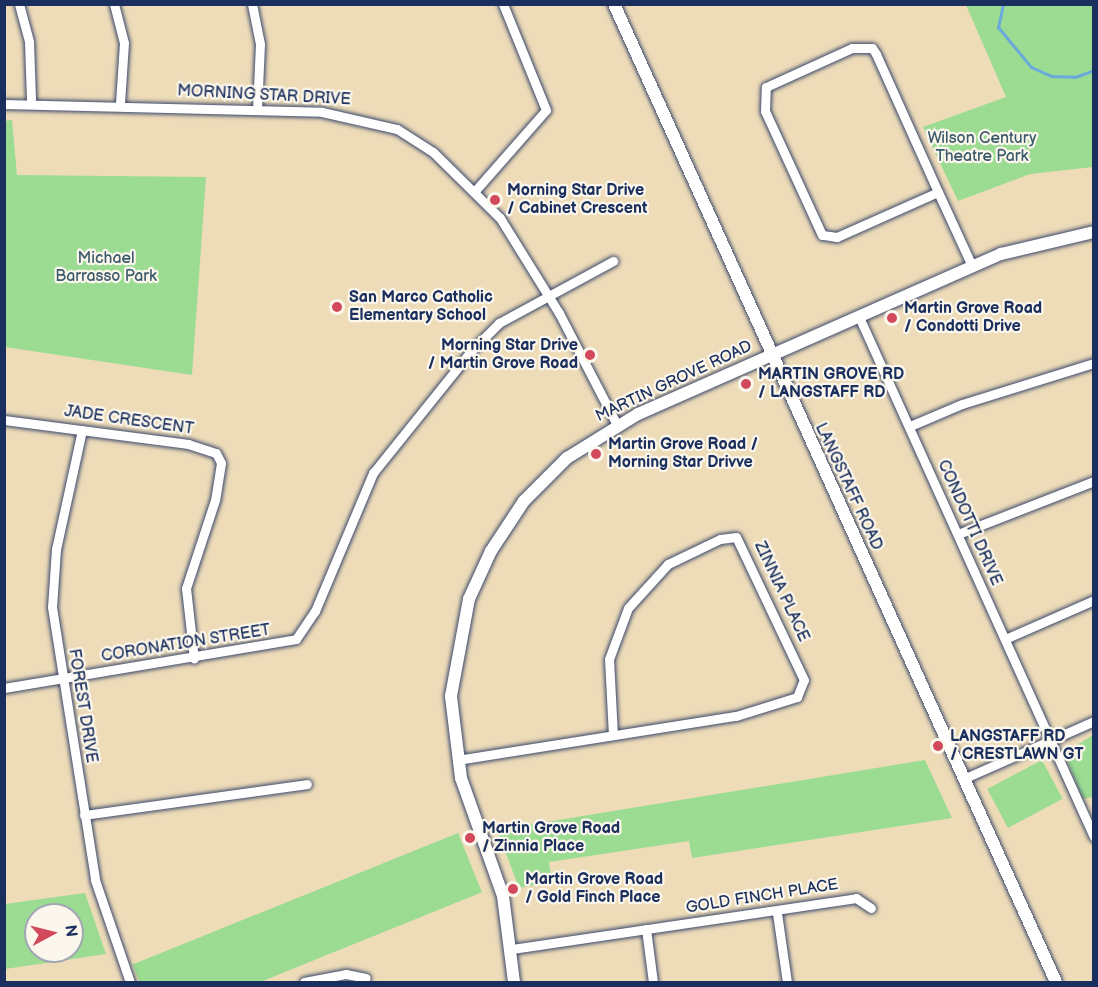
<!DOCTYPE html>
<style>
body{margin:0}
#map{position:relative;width:1098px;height:987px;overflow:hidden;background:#eedcb9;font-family:"Balsamiq Sans",sans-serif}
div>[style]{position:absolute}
.green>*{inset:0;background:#9bdc92;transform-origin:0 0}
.stream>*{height:3px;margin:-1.5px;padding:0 1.5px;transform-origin:1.5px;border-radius:1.5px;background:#69a9dc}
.roads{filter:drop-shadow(0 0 2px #3b496c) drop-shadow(0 0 2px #3b496c)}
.street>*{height:9px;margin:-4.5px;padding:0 4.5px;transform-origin:4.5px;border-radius:4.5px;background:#fff}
.secondary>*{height:12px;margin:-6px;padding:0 6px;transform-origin:6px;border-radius:6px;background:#fff}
.dots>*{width:16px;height:16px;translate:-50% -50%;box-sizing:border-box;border:3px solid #fbf7ec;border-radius:50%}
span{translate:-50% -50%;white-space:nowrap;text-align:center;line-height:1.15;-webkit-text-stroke:4.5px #fbf7ec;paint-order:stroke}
.street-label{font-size:16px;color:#1b2f5e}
.park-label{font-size:16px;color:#3b5a6b}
.poi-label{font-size:16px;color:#1b2f5e;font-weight:700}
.left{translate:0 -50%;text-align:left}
.right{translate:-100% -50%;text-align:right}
.frame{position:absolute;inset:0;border:6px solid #1b2f5e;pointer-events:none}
.north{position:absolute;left:24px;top:903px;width:60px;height:60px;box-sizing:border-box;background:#fbf7ec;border:2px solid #a1a7b3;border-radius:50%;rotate:83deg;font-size:16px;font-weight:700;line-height:24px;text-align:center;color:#1b2f5e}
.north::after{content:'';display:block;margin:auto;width:21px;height:27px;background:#d1495b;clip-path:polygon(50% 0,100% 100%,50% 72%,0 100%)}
</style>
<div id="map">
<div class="green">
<div style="clip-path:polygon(966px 5px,1093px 5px,1093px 167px,1030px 174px,958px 201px,923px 127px,1006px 97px)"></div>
<div style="clip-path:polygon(12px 120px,17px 175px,206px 177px,192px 375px,5px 347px,4px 121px)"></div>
<div style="clip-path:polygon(1093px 735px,1093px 797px,1083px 799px,1064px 753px)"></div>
<div style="clip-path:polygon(925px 760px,952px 818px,692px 858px,689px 841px,549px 862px,552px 882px,519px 888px,497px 830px)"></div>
<div style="left:1042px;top:760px;width:44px;height:62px;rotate:62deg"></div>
<div style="left:458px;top:833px;width:64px;height:351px;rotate:68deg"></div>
<div style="clip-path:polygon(evenodd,85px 893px,106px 954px,5px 969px,5px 904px,85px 893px,36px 915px,72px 915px,72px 951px,36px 951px,36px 915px)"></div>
</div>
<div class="stream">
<div style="left:1003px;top:4px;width:24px;rotate:102deg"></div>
<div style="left:998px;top:27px;width:52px;rotate:50.5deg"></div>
<div style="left:1031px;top:67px;width:22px;rotate:24deg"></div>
<div style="left:1051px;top:76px;width:24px;rotate:2deg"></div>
<div style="left:1075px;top:77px;width:20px;rotate:-20deg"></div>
</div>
<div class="roads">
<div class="street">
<div style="left:19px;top:4px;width:39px;rotate:75deg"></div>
<div style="left:29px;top:42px;width:58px;rotate:88deg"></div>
<div style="left:114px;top:4px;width:40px;rotate:75.6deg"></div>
<div style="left:124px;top:43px;width:60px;rotate:93.8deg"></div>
<div style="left:252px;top:4px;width:41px;rotate:78.7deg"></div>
<div style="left:260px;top:44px;width:65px;rotate:92.6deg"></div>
<div style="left:4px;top:104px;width:318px;rotate:1.4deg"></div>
<div style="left:322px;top:112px;width:77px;rotate:12.8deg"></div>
<div style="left:397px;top:129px;width:43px;rotate:32.6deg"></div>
<div style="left:433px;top:152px;width:94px;rotate:44.6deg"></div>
<div style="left:500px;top:218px;width:112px;rotate:58.2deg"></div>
<div style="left:559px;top:313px;width:126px;rotate:62.6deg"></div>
<div style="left:474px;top:192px;width:109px;rotate:-48.7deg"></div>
<div style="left:546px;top:110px;width:114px;rotate:-112.1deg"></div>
<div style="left:938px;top:192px;width:111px;rotate:156deg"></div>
<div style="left:837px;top:237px;width:15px;rotate:-172deg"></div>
<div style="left:822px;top:235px;width:136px;rotate:-114.7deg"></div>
<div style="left:765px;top:111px;width:24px;rotate:-88deg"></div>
<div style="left:766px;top:87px;width:94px;rotate:-24.4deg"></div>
<div style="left:852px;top:48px;width:20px"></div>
<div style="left:872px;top:48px;width:7px;rotate:56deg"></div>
<div style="left:876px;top:54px;width:151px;rotate:65.8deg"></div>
<div style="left:938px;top:192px;width:81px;rotate:65.3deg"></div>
<div style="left:860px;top:319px;width:568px;rotate:65.69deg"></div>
<div style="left:4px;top:420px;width:186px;rotate:7.4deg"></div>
<div style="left:188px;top:444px;width:29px;rotate:18deg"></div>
<div style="left:216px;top:453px;width:11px;rotate:63deg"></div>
<div style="left:221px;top:463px;width:37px;rotate:99deg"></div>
<div style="left:215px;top:500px;width:93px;rotate:108.2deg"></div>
<div style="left:186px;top:588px;width:71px;rotate:83.6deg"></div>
<div style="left:910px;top:426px;width:56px;rotate:-22.9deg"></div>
<div style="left:962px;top:404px;width:138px;rotate:-17.3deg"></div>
<div style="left:82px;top:430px;width:122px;rotate:102.3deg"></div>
<div style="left:56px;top:549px;width:58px;rotate:93.9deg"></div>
<div style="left:52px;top:607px;width:276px;rotate:81deg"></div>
<div style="left:95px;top:880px;width:108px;rotate:71.1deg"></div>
<div style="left:958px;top:534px;width:146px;rotate:-21.3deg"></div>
<div style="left:1005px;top:639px;width:97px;rotate:-23.7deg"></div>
<div style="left:4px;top:688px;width:296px;rotate:-9.5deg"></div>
<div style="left:296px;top:639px;width:34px;rotate:-56deg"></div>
<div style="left:315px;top:611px;width:150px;rotate:-67.2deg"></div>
<div style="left:373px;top:473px;width:156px;rotate:-51.2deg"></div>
<div style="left:471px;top:351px;width:40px;rotate:-45deg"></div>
<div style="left:499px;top:323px;width:130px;rotate:-28.5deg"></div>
<div style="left:457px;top:760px;width:282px;rotate:-9deg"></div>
<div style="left:736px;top:716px;width:64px;rotate:-17.3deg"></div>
<div style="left:797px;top:697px;width:18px;rotate:-68deg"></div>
<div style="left:804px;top:680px;width:158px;rotate:-115.4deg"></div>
<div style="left:736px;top:537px;width:16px;rotate:173deg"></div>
<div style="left:720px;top:539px;width:58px;rotate:154.3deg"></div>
<div style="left:668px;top:564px;width:59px;rotate:132.3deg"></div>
<div style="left:628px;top:608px;width:54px;rotate:110.4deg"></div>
<div style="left:609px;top:659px;width:76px;rotate:87deg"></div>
<div style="left:963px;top:779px;width:143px;rotate:-23.9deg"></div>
<div style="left:84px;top:815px;width:225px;rotate:-7.9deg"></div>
<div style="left:777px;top:913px;width:70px;rotate:81.8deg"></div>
<div style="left:646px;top:929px;width:53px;rotate:82.5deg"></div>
<div style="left:512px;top:949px;width:348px;rotate:-8.4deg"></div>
<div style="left:856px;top:898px;width:18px;rotate:34deg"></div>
<div style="left:304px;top:982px;width:43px;rotate:-10.8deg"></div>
<div style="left:346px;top:974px;width:20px;rotate:11deg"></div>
</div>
<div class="secondary">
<div style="left:614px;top:4px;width:1073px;rotate:65.68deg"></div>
<div style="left:514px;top:982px;width:87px;rotate:-97.3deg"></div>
<div style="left:503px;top:896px;width:125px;rotate:-109.6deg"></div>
<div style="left:461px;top:778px;width:83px;rotate:-97deg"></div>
<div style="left:451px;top:696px;width:99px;rotate:-79.5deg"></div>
<div style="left:469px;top:599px;width:53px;rotate:-65.4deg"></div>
<div style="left:491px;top:551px;width:60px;rotate:-56.6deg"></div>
<div style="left:524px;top:501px;width:61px;rotate:-45deg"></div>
<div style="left:567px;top:458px;width:84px;rotate:-31.8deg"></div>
<div style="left:638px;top:414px;width:397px;rotate:-23.8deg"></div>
<div style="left:1001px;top:254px;width:96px;rotate:-13.3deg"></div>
</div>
</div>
<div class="dots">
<div style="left:495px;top:200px;background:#d1495b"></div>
<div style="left:337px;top:307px;background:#d1495b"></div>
<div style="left:892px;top:318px;background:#d1495b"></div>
<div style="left:590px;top:355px;background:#d1495b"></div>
<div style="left:746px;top:384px;background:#d1495b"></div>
<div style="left:596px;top:454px;background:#d1495b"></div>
<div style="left:938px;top:746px;background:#d1495b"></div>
<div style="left:470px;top:838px;background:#d1495b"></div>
<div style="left:513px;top:889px;background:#d1495b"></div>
</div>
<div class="street-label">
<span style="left:264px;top:96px;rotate:3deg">MORNING STAR DRIVE</span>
<span style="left:674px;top:382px;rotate:-25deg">MARTIN GROVE ROAD</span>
<span style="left:129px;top:421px;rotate:8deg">JADE CRESCENT</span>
<span style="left:848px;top:487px;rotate:65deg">LANGSTAFF ROAD</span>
<span style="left:969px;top:523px;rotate:66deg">CONDOTTI DRIVE</span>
<span style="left:781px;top:592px;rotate:65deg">ZINNIA PLACE</span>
<span style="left:186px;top:644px;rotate:-9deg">CORONATION STREET</span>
<span style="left:82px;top:706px;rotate:81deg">FOREST DRIVE</span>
<span style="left:762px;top:897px;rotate:-9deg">GOLD FINCH PLACE</span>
</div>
<div class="park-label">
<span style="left:982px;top:148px">Wilson Century<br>Theatre Park</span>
<span style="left:106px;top:268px">Michael<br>Barrasso Park</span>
</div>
<div class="poi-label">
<span class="left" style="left:507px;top:200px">Morning Star Drive<br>/ Cabinet Crescent</span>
<span class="left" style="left:349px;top:307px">San Marco Catholic<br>Elementary School</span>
<span class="left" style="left:904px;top:318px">Martin Grove Road<br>/ Condotti Drive</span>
<span class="right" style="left:578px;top:355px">Morning Star Drive<br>/ Martin Grove Road</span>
<span class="left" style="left:758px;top:384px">MARTIN GROVE RD<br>/ LANGSTAFF RD</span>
<span class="left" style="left:608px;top:454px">Martin Grove Road /<br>Morning Star Drivve</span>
<span class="left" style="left:950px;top:746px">LANGSTAFF RD<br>/ CRESTLAWN GT</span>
<span class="left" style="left:482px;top:838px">Martin Grove Road<br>/ Zinnia Place</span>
<span class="left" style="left:525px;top:889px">Martin Grove Road<br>/ Gold Finch Place</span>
</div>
<div class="frame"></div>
<div class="north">N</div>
</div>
